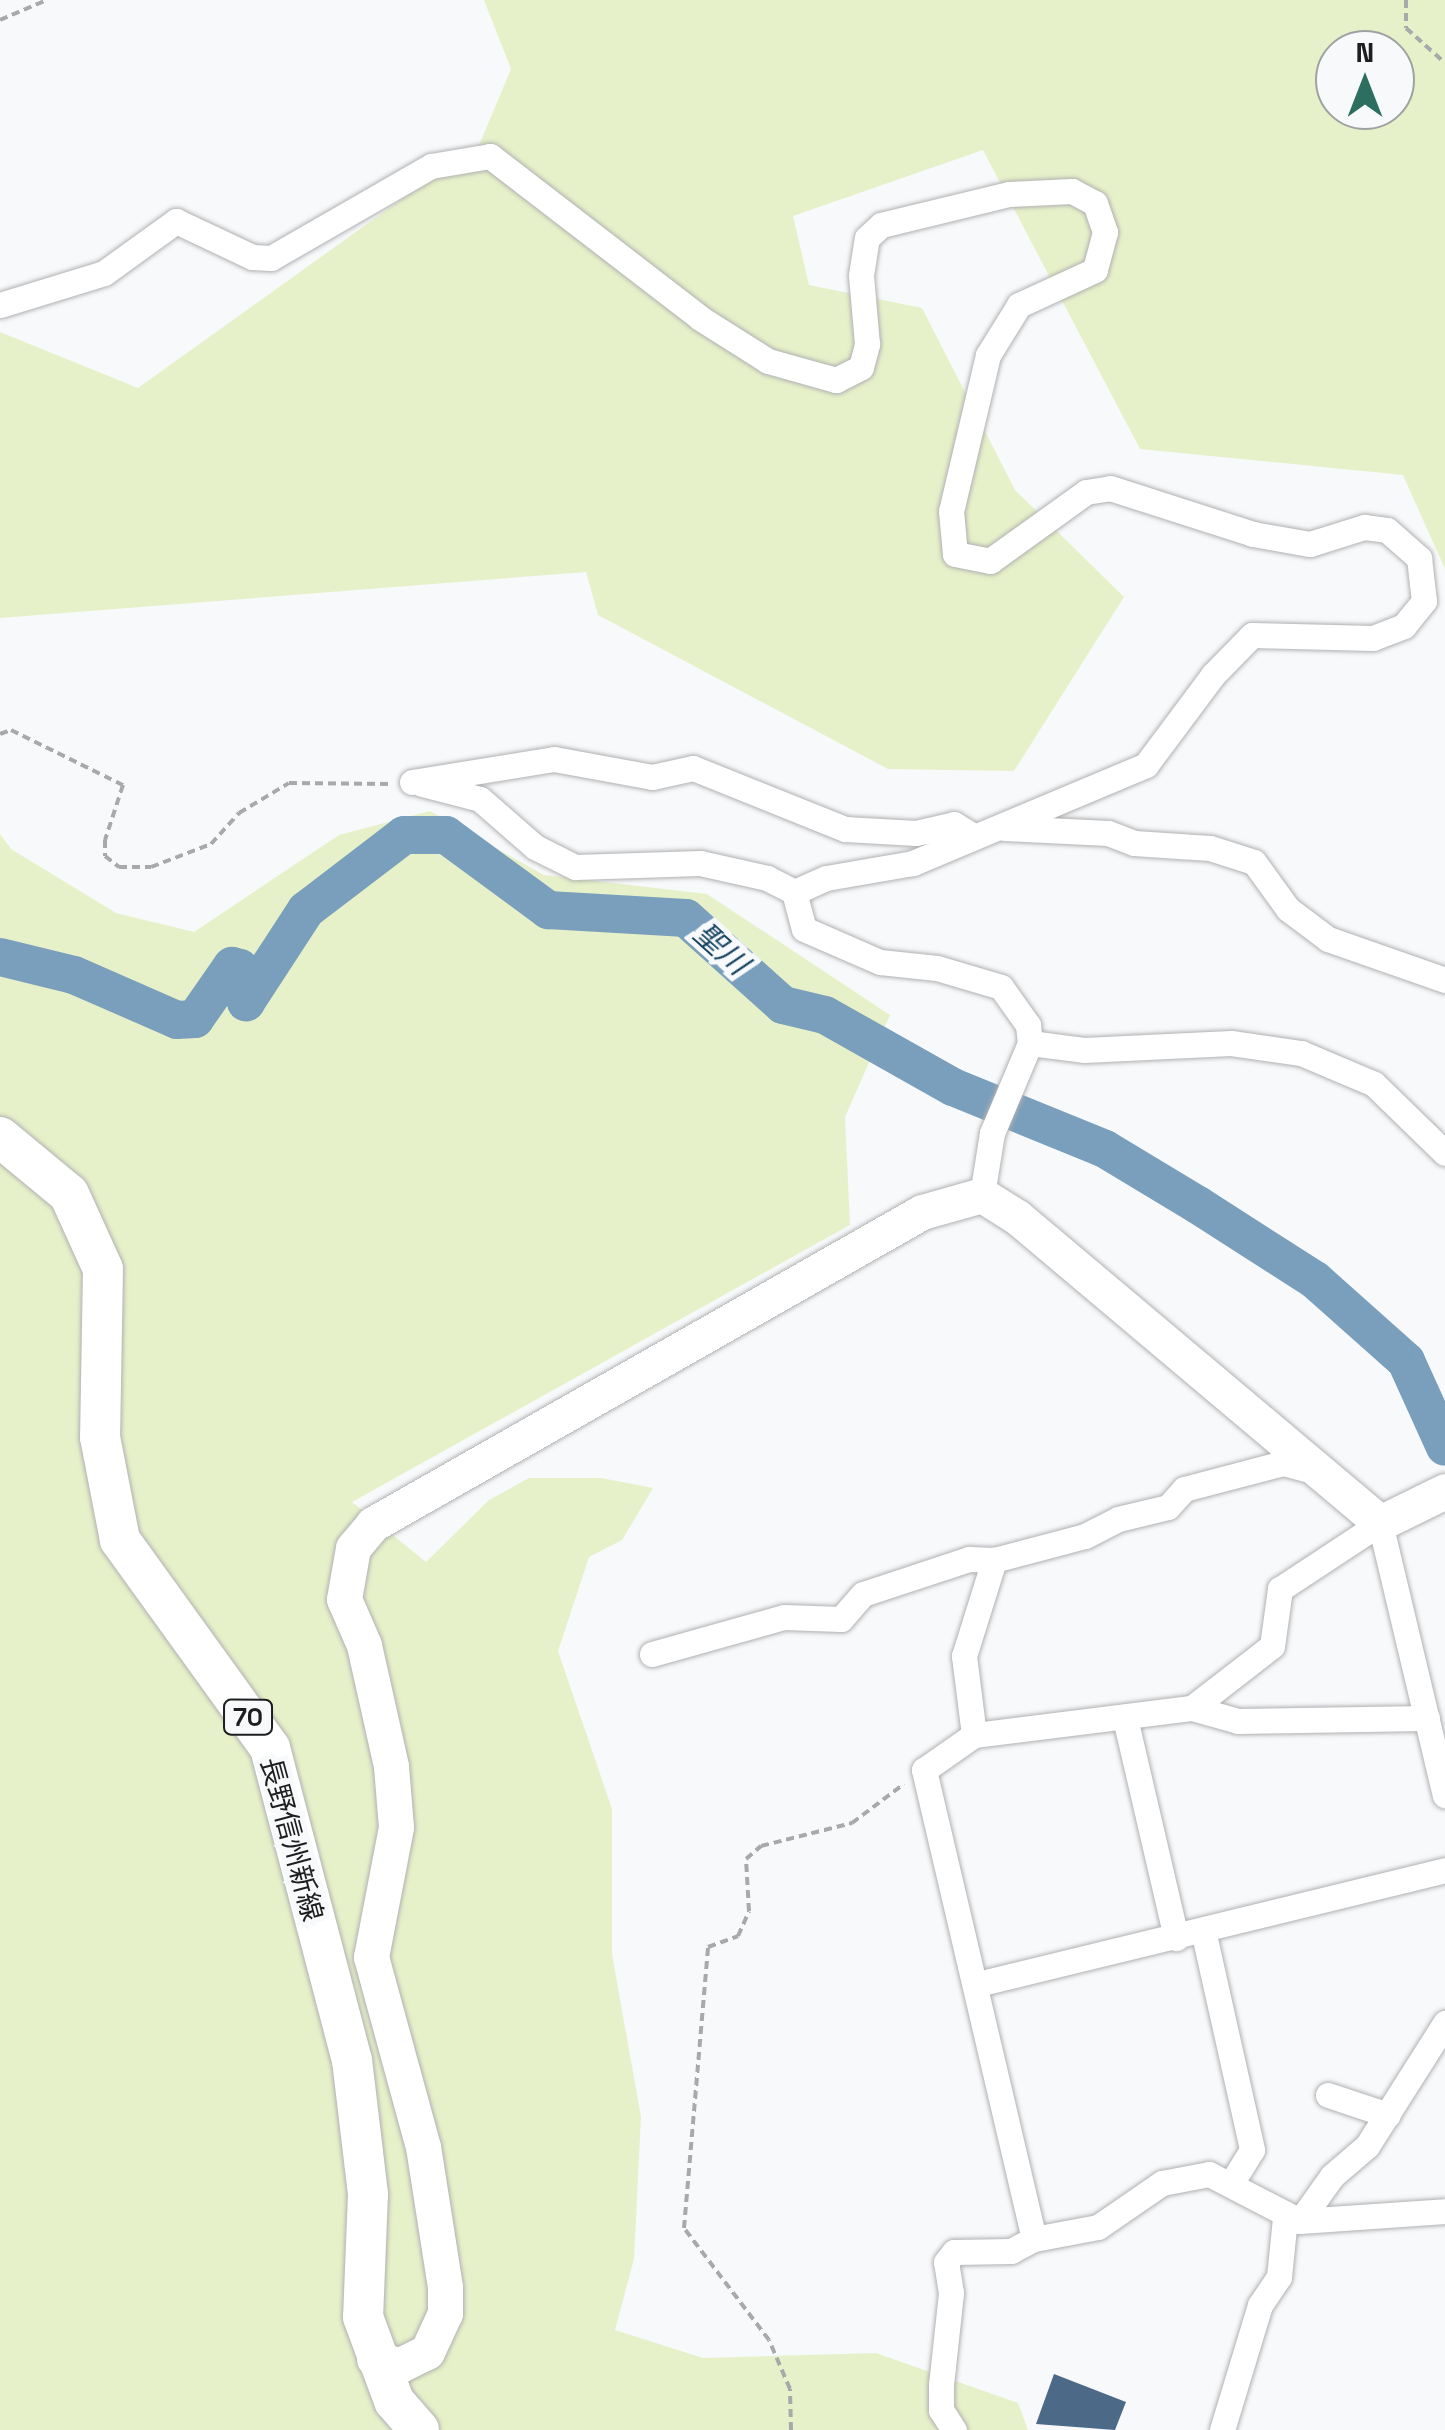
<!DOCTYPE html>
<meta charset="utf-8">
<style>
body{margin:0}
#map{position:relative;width:1445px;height:2430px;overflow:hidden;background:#f8f9fb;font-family:"Space Grotesk","Noto Sans JP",sans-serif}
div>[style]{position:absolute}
.green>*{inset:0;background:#e7f1c9}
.river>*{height:38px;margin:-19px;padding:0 19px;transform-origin:19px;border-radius:19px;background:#7a9fbc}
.building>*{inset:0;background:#4d6988}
.path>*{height:4px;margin-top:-2px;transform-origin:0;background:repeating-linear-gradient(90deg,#a8a9aa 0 8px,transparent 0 13px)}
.roads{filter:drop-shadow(0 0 2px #b0b1b2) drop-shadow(0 0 2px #b0b1b2)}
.street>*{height:25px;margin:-12.5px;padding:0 12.5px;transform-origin:12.5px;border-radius:12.5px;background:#fff}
.secondary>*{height:35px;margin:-17.5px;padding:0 17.5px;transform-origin:17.5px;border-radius:17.5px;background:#fff}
.primary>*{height:40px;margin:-20px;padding:0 20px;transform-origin:20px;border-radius:20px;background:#fff}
span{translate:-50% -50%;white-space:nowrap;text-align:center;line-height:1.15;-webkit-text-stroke:10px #f8f9fb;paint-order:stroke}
.shield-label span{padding:2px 8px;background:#f8f9fb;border:2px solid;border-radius:8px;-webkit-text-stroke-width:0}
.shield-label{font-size:25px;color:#1d1e1e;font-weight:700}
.street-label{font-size:28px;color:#1d1e1e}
.water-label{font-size:30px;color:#154361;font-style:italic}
.north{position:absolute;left:1315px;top:30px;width:100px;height:100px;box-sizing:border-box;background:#f8f9fb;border:2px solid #a0a1a3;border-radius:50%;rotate:0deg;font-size:28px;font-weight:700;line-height:40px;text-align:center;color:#1d1e1e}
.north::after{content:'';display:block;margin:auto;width:35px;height:45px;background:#2c6e5f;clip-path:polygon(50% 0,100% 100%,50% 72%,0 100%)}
</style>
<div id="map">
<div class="green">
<div style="clip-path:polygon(evenodd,484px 0,1445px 0,1445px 569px,1403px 475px,1140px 449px,983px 150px,793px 216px,809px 285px,922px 308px,1015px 490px,1124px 597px,1014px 771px,888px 769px,598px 615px,586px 572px,0 618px,0 332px,138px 388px,480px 143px,511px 69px,484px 0,1335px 50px,1395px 50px,1395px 110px,1335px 110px,1335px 50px)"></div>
<div style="clip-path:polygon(430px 811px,544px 875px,707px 894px,890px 1015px,845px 1117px,850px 1225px,352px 1502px,426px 1562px,489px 1500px,529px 1478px,601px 1478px,653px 1488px,622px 1540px,589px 1557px,558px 1651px,612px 1809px,612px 1954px,641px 2117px,634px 2259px,615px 2330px,703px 2358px,876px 2353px,1018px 2403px,1028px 2430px,0 2430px,0 834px,11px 849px,116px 913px,194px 932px,339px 835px)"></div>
</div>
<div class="river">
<div style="left:0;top:957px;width:76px;rotate:13.7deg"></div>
<div style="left:74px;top:975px;width:112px;rotate:23.6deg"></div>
<div style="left:177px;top:1020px;width:18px;rotate:-3deg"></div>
<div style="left:195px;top:1019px;width:65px;rotate:-55.1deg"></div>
<div style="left:232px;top:966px;width:8px;rotate:14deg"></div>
<div style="left:240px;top:968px;width:35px;rotate:80deg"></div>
<div style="left:246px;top:1002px;width:110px;rotate:-56.9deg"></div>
<div style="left:306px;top:910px;width:123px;rotate:-37.4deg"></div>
<div style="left:404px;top:835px;width:42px"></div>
<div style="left:446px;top:835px;width:127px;rotate:36.3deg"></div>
<div style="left:548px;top:910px;width:138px;rotate:3.3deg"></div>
<div style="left:686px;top:918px;width:130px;rotate:41.9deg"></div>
<div style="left:783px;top:1005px;width:43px;rotate:13.4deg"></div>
<div style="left:825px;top:1015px;width:147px;rotate:29.4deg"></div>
<div style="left:953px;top:1087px;width:164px;rotate:22.2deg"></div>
<div style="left:1105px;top:1149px;width:109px;rotate:31.1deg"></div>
<div style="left:1198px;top:1205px;width:139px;rotate:32.7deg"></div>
<div style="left:1315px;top:1280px;width:122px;rotate:41.7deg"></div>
<div style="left:1406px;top:1361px;width:94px;rotate:65.6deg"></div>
</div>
<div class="building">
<div style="clip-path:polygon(1054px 2374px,1126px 2402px,1115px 2430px,1036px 2424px)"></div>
</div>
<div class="path">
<div style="left:1406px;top:0;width:28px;rotate:90deg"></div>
<div style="left:1406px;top:28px;width:52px;rotate:41.9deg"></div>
<div style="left:0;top:20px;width:51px;rotate:-23.1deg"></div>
<div style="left:0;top:734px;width:12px;rotate:-20deg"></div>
<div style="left:11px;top:730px;width:125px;rotate:26.2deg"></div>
<div style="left:123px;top:785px;width:58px;rotate:108.1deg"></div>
<div style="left:105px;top:840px;width:16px;rotate:90deg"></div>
<div style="left:105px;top:856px;width:18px;rotate:38deg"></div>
<div style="left:119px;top:867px;width:32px"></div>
<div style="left:151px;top:867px;width:64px;rotate:-21deg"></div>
<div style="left:211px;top:844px;width:42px;rotate:-47.9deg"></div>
<div style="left:239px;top:813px;width:58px;rotate:-31deg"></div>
<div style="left:289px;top:783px;width:103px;rotate:0.6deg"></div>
<div style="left:791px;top:2430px;width:41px;rotate:-91.4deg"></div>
<div style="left:790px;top:2389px;width:53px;rotate:-113.2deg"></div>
<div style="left:769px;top:2340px;width:141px;rotate:-127.2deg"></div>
<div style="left:684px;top:2228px;width:282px;rotate:-85.1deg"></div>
<div style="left:708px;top:1947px;width:32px;rotate:-20deg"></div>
<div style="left:738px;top:1936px;width:27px;rotate:-66deg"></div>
<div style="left:749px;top:1911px;width:52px;rotate:-93.3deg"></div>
<div style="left:746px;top:1859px;width:20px;rotate:-41deg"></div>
<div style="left:761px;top:1846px;width:94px;rotate:-14.2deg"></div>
<div style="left:852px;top:1823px;width:65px;rotate:-36.9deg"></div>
</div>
<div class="roads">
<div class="street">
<div style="left:0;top:305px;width:109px;rotate:-17.1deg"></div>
<div style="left:104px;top:273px;width:89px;rotate:-35.8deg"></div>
<div style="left:176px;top:221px;width:84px;rotate:25.3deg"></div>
<div style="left:252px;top:257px;width:19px;rotate:3deg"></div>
<div style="left:271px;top:258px;width:185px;rotate:-29.9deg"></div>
<div style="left:431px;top:166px;width:60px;rotate:-9.6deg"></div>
<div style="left:490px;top:156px;width:265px;rotate:37.6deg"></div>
<div style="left:700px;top:318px;width:80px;rotate:32.3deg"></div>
<div style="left:768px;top:361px;width:71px;rotate:15.6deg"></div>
<div style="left:836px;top:380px;width:28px;rotate:-27deg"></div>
<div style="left:861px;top:367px;width:24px;rotate:-75deg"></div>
<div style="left:867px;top:344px;width:69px;rotate:-95deg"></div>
<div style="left:861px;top:275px;width:37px;rotate:-81deg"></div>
<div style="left:867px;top:238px;width:19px;rotate:-43deg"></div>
<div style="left:881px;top:225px;width:132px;rotate:-13.6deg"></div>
<div style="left:1009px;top:194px;width:63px;rotate:-2.7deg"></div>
<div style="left:1072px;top:191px;width:26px;rotate:28deg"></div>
<div style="left:1095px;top:203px;width:31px;rotate:71deg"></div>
<div style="left:1105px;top:232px;width:39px;rotate:105deg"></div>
<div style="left:1095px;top:270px;width:84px;rotate:155.3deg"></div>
<div style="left:1019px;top:305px;width:59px;rotate:121.8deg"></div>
<div style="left:988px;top:355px;width:160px;rotate:103.3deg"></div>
<div style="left:951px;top:511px;width:43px;rotate:84.7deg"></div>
<div style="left:955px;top:554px;width:36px;rotate:11deg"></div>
<div style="left:990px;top:561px;width:118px;rotate:-35.7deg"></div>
<div style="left:1086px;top:492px;width:24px;rotate:-9deg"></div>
<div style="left:1110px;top:488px;width:150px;rotate:17.8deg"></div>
<div style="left:1253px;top:534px;width:58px;rotate:10deg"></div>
<div style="left:1310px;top:544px;width:57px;rotate:-17.5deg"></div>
<div style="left:1364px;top:527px;width:23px;rotate:7deg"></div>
<div style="left:1387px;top:530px;width:43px;rotate:41.2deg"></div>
<div style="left:1419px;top:558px;width:43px;rotate:83.4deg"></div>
<div style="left:1424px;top:601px;width:32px;rotate:129deg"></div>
<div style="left:1404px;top:626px;width:33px;rotate:159deg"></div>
<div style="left:1373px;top:638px;width:121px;rotate:-178.6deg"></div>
<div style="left:1252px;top:635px;width:56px;rotate:134.3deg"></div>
<div style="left:1213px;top:675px;width:112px;rotate:126.7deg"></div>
<div style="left:1146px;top:765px;width:253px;rotate:157.2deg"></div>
<div style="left:913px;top:863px;width:88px;rotate:170.2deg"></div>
<div style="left:826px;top:878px;width:35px;rotate:156deg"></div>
<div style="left:794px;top:892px;width:38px;rotate:75deg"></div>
<div style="left:804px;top:929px;width:83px;rotate:23.5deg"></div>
<div style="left:880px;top:962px;width:57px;rotate:6deg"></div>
<div style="left:937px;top:968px;width:67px;rotate:16.5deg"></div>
<div style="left:1001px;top:987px;width:47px;rotate:54.6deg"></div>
<div style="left:1028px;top:1025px;width:18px;rotate:84deg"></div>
<div style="left:1030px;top:1043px;width:98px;rotate:112.9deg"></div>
<div style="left:992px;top:1133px;width:63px;rotate:99.2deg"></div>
<div style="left:412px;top:782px;width:144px;rotate:-9.2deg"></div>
<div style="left:554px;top:759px;width:100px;rotate:10.4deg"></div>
<div style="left:652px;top:777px;width:42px;rotate:-12.4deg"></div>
<div style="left:693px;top:768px;width:164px;rotate:21.9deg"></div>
<div style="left:845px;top:829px;width:71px;rotate:3.2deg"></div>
<div style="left:916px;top:833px;width:39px;rotate:-13deg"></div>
<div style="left:954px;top:824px;width:22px;rotate:32deg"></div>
<div style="left:422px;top:784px;width:60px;rotate:14.5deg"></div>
<div style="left:480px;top:799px;width:73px;rotate:41.1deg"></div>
<div style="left:535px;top:847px;width:45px;rotate:26.6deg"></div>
<div style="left:575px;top:867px;width:125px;rotate:-1.8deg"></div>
<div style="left:700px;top:863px;width:69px;rotate:12.6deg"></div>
<div style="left:767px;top:878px;width:30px;rotate:27deg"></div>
<div style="left:1005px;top:828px;width:103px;rotate:2.8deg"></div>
<div style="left:1108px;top:833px;width:28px;rotate:21deg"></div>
<div style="left:1134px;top:843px;width:76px;rotate:3.8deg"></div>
<div style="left:1210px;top:848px;width:46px;rotate:17.7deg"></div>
<div style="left:1254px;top:862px;width:58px;rotate:54.1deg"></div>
<div style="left:1288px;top:909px;width:50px;rotate:36.9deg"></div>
<div style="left:1328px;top:939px;width:124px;rotate:19.3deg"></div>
<div style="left:1030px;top:1043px;width:54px;rotate:7.4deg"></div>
<div style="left:1084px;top:1050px;width:147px;rotate:-2.7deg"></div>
<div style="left:1231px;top:1043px;width:71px;rotate:8.1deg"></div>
<div style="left:1301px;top:1053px;width:79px;rotate:23deg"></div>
<div style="left:1374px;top:1084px;width:99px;rotate:44.2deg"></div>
<div style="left:652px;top:1654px;width:137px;rotate:-15.7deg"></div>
<div style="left:784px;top:1617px;width:57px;rotate:2deg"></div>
<div style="left:841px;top:1619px;width:33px;rotate:-49deg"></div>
<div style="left:863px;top:1594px;width:112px;rotate:-18.3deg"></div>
<div style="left:969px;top:1559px;width:25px;rotate:2deg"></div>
<div style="left:994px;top:1560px;width:94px;rotate:-14.8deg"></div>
<div style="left:1085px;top:1536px;width:37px;rotate:-27deg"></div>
<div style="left:1118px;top:1519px;width:51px;rotate:-13.5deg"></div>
<div style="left:1168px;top:1507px;width:24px;rotate:-48deg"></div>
<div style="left:1184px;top:1489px;width:102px;rotate:-14.7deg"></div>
<div style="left:1283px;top:1463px;width:28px;rotate:15deg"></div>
<div style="left:1192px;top:1708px;width:48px;rotate:15.8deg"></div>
<div style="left:1238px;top:1721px;width:189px;rotate:-0.9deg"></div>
<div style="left:1125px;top:1718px;width:226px;rotate:76.9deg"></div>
<div style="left:974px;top:1735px;width:80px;rotate:-97.2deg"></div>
<div style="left:964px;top:1656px;width:101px;rotate:-72.6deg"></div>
<div style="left:1203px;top:1930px;width:225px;rotate:77.4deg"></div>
<div style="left:1252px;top:2150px;width:38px;rotate:122deg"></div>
<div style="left:978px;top:1984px;width:481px;rotate:-13.7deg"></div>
<div style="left:1328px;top:2095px;width:63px;rotate:18.4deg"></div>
<div style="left:1300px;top:2221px;width:55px;rotate:-54.6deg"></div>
<div style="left:1332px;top:2176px;width:46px;rotate:-40.6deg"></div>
<div style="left:1367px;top:2146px;width:146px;rotate:-57.6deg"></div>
<div style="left:1034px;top:2239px;width:482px;rotate:-103.2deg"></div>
<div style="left:924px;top:1770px;width:61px;rotate:-35deg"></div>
<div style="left:974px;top:1735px;width:220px;rotate:-7.1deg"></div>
<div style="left:1192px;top:1708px;width:101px;rotate:-37.8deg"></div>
<div style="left:1272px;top:1646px;width:58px;rotate:-82deg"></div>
<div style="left:1280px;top:1589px;width:120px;rotate:-33.4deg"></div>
<div style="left:1380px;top:1523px;width:280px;rotate:76.6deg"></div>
<div style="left:954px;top:2430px;width:24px;rotate:-123deg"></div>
<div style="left:941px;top:2410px;width:25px;rotate:-90deg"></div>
<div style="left:941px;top:2385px;width:93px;rotate:-83.8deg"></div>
<div style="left:951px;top:2293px;width:31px;rotate:-99deg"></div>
<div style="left:946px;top:2262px;width:13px;rotate:-51deg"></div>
<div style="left:954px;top:2252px;width:57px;rotate:-1deg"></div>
<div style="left:1011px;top:2251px;width:26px;rotate:-28deg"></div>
<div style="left:1034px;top:2239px;width:65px;rotate:-10.6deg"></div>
<div style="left:1098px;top:2227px;width:78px;rotate:-34.5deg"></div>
<div style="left:1162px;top:2183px;width:48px;rotate:-10.8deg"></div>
<div style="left:1209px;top:2174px;width:102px;rotate:27.3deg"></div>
<div style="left:1300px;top:2221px;width:145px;rotate:-3.9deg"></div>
<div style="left:1222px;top:2430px;width:131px;rotate:-73.1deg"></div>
<div style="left:1260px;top:2305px;width:34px;rotate:-56deg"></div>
<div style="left:1279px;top:2277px;width:59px;rotate:-84.2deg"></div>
</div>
<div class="secondary">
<div style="left:374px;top:2359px;width:27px;rotate:13deg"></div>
<div style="left:400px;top:2365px;width:30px;rotate:-26deg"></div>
<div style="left:427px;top:2352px;width:43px;rotate:-65.2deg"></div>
<div style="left:445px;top:2313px;width:26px;rotate:-90deg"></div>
<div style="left:445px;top:2287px;width:142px;rotate:-98.9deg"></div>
<div style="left:423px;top:2147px;width:197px;rotate:-105.3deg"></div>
<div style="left:371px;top:1957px;width:132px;rotate:-79.1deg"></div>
<div style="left:396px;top:1827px;width:61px;rotate:-94.7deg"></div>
<div style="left:391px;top:1766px;width:124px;rotate:-102.6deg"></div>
<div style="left:364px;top:1645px;width:50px;rotate:-113.5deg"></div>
<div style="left:344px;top:1599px;width:52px;rotate:-80deg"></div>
<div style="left:353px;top:1548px;width:31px;rotate:-50deg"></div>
<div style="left:373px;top:1524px;width:631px;rotate:-29.61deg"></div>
<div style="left:922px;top:1212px;width:62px;rotate:-15.8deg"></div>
<div style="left:982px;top:1195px;width:41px;rotate:32.2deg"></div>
<div style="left:1017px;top:1217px;width:475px;rotate:40.1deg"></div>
<div style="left:1380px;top:1523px;width:72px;rotate:-26.2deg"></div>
</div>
<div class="primary">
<div style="left:0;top:1137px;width:89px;rotate:39.6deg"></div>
<div style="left:69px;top:1194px;width:82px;rotate:65.6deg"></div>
<div style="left:103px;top:1269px;width:168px;rotate:91deg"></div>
<div style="left:100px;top:1437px;width:105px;rotate:79deg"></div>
<div style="left:120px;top:1540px;width:256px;rotate:54.2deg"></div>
<div style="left:270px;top:1748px;width:323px;rotate:75.3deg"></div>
<div style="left:352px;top:2060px;width:135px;rotate:83.2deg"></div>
<div style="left:368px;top:2194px;width:123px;rotate:92.3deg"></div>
<div style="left:363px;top:2317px;width:90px;rotate:69.7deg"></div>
<div style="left:394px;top:2401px;width:38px;rotate:49deg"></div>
</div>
</div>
<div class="shield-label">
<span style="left:248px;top:1717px">70</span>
</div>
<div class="street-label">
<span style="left:292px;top:1839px;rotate:75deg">長野信州新線</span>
</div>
<div class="water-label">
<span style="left:721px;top:949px;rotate:42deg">聖川</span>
</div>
<div class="north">N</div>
</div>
